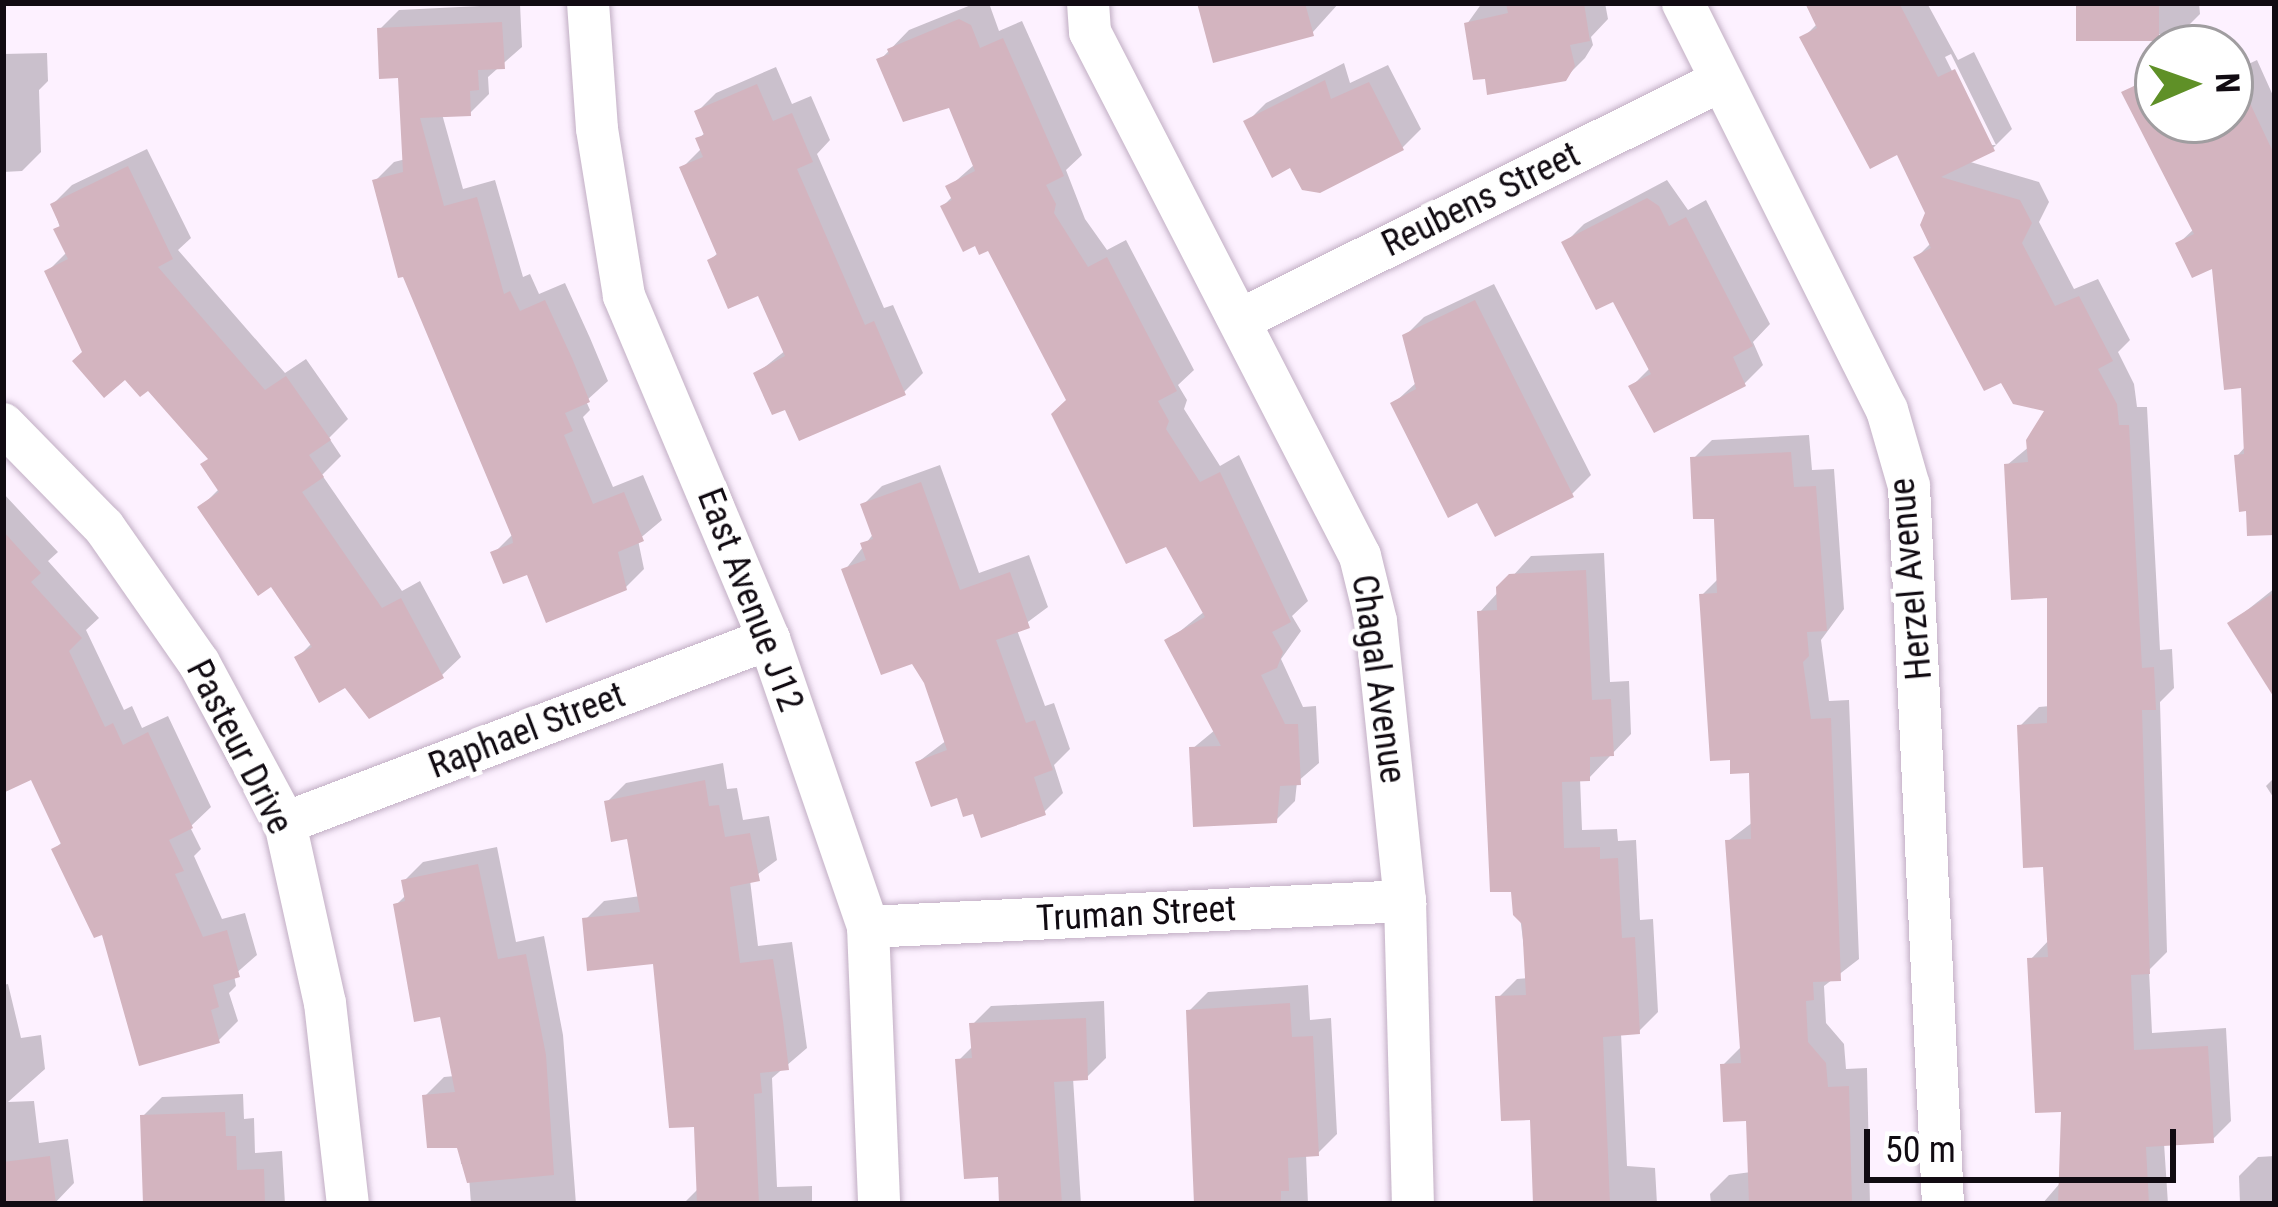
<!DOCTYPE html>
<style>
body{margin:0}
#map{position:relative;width:2278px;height:1207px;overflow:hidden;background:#fdf1ff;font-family:"Roboto Condensed",sans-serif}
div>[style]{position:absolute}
.shadow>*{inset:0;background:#0003}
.building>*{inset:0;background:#d3b4bf;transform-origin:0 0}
.roads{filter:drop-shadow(0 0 3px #c1aec4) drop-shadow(0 0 3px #c1aec4)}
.minor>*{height:42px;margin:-21px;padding:0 21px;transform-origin:21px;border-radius:21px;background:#fff}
span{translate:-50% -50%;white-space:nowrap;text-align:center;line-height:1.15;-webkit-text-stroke:10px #fff;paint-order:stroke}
.street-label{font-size:36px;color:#110b12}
.frame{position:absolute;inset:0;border:6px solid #110b12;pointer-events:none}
.north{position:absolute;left:2134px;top:24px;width:120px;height:120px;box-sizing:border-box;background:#fff;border:3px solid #a09da0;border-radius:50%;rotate:88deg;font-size:33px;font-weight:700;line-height:48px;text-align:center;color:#110b12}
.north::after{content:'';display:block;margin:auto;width:42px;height:54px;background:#5f9027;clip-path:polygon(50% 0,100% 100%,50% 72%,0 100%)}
.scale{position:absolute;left:1864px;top:1129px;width:312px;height:54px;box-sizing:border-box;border:6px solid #110b12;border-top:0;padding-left:15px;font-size:36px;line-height:42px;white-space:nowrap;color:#110b12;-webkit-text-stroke:9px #fff;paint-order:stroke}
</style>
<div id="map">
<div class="shadow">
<div style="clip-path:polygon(976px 3px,990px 6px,999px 31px,1022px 21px,1082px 155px,1066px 170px,1085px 219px,1107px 250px,1126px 240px,1194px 370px,1178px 385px,1187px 400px,1184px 409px,1220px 466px,1239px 455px,1308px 601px,1292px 616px,1301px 631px,1281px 659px,1303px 707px,1316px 706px,1319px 763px,1297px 782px,1295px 801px,1276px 820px,1192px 749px,1215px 730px,1168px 641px,1205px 611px,1167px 543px,1069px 400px,990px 247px,976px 242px,943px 206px,953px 196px,949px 187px,975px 164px,951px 104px,880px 60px,909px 30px)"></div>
<div style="clip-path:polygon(1219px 3px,1339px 3px,1312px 33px)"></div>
<div style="clip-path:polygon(1482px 3px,1605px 3px,1608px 19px,1591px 37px,1593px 45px,1585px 58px,1565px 78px,1467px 24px)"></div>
<div style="clip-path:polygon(evenodd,1808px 3px,1927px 3px,1958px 60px,1974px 52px,2012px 129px,1993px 148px,1967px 161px,2039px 182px,2049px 202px,2039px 222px,2074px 289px,2098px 279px,2130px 340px,2118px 352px,2134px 384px,2137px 407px,2147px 407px,2160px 650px,2172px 649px,2174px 688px,2160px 702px,2167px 952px,2149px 970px,2152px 1033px,2226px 1028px,2231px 1121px,2212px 1140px,2164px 1143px,2168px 1204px,2042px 1204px,2061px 1182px,2064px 1109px,2030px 960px,2050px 939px,2046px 864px,2020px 726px,2039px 707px,2050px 706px,2050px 595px,2007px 465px,2030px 446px,2049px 410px,1916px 258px,1932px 242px,1929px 213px,1898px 151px,1803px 38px,1818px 23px,1808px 3px,1951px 54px,1996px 145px,1989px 145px,1945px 57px,1951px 54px)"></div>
<div style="clip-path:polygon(2079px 3px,2199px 3px,2200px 14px,2181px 33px,2080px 38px)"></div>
<div style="clip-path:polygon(520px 4px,522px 47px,488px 77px,489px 94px,470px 113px,442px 114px,463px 189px,495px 180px,523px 277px,530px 274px,539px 294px,565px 283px,590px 338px,608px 381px,586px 401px,590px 410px,583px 417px,613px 487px,643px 475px,662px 520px,638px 540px,644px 569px,625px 588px,528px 571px,494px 553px,514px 533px,375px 181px,394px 162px,406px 159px,401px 75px,380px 29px,399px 10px)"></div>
<div style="clip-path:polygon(2211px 42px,2226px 48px,2199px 48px)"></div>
<div style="clip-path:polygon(47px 53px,48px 81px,39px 90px,41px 152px,22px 171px,3px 172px,3px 54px)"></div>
<div style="clip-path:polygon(2230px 55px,2238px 69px,2257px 60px,2275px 100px,2275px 528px,2237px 456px,2246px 446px,2244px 385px,2214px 265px,2179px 243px,2195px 228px,2125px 93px,2158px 67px,2158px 120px,2230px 120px)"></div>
<div style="clip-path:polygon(1344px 63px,1350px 83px,1388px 65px,1421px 129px,1402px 148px,1291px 164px,1247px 122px,1266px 103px)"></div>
<div style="clip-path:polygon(776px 67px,792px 104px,811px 96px,830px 140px,817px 154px,884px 308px,893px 305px,923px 373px,904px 392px,787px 406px,756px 374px,786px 350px,759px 292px,710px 260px,719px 252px,682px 168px,702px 148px,698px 139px,706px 132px,697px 112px,716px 93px)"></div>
<div style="clip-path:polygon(147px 149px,191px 238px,178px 250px,285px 373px,306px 359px,348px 419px,329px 438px,341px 456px,322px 475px,402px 591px,420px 581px,461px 657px,442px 675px,346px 684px,298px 657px,313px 642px,272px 583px,201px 507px,220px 488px,211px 458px,148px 387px,86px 351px,47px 272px,67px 252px,53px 204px,72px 185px)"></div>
<div style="clip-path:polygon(1667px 180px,1688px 210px,1706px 200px,1770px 324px,1753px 342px,1763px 365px,1744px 384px,1632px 386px,1651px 367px,1614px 298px,1565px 243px,1584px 224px)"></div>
<div style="clip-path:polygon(1494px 284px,1591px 475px,1572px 494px,1478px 499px,1394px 403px,1417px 382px,1405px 336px,1424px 317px)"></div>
<div style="clip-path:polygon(1809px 435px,1812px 470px,1834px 469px,1844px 609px,1821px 640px,1829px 701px,1849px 700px,1859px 959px,1824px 986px,1826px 1023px,1844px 1044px,1846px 1069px,1867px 1068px,1870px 1204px,1711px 1204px,1710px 1194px,1729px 1175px,1751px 1172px,1749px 1118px,1723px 1065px,1743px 1045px,1728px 841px,1753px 822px,1752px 769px,1702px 595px,1719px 578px,1717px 515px,1693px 459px,1712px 440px)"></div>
<div style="clip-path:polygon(940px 465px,979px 573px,1029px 555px,1048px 607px,1017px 630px,1045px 706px,1054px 703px,1070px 749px,1054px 765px,1063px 793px,1044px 812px,974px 810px,918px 762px,947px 740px,926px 682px,845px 570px,874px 533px,863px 505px,882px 486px)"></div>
<div style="clip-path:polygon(3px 493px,58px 552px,48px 561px,99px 618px,86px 630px,124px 710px,132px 706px,142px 728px,168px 716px,211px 807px,190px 827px,201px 849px,194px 856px,222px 919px,245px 913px,257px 955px,234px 975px,236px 986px,229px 993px,238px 1021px,219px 1040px,104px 930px,54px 850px,63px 841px,32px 776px,3px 773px)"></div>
<div style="clip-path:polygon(1604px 553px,1610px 682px,1629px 681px,1631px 734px,1589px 778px,1580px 778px,1582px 830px,1617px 829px,1618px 841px,1636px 840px,1640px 920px,1653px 919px,1658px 1012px,1639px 1031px,1621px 1033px,1627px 1166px,1655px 1168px,1657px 1204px,1534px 1204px,1533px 1117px,1498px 998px,1517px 979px,1528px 978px,1480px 612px,1531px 556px)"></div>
<div style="clip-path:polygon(2275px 588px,2275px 693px,2231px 623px)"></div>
<div style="clip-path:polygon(723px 763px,727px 789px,737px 788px,743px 820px,769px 816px,777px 860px,750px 880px,758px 946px,792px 942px,807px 1048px,772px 1078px,777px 1187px,812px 1186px,812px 1204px,683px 1204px,699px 1188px,697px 1124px,656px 961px,585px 920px,604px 901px,641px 896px,630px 836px,607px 802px,626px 783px)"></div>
<div style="clip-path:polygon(2275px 777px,2275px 800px,2266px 786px)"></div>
<div style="clip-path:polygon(497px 847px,516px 942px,544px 936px,563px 1035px,576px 1204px,471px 1204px,468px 1163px,461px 1164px,460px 1145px,425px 1096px,444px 1077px,455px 1076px,443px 1013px,396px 905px,407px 894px,404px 881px,423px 862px)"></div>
<div style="clip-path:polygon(8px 984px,21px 1038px,41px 1035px,45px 1069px,8px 1102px,34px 1101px,39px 1143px,68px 1139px,74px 1183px,54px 1204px,3px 1204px,3px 985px)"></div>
<div style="clip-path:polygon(1308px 985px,1310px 1020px,1331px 1018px,1337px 1134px,1318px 1153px,1306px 1154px,1308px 1204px,1200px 1204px,1189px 1011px,1208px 992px)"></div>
<div style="clip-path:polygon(1104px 1001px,1106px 1058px,1087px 1077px,1073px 1078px,1081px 1204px,1003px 1204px,1000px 1174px,959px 1060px,974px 1045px,973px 1024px,991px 1006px)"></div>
<div style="clip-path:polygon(243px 1094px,244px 1119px,254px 1118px,255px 1153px,282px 1151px,285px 1204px,146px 1204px,143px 1116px,162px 1097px)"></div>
<div style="clip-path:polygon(2275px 1156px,2275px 1204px,2240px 1204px,2239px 1176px,2258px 1157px)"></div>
</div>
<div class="building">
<div style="clip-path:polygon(1197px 3px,1305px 3px,1314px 36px,1213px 63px)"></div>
<div style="clip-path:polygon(1506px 3px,1584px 3px,1590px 41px,1570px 45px,1575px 66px,1566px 81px,1487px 95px,1485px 79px,1473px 80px,1464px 23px,1508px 13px)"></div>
<div style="clip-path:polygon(1805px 3px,1899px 3px,1938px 77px,1955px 69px,1995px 151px,1941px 177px,2020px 200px,2032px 223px,2022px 243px,2055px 306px,2079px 296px,2113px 361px,2098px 369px,2117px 404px,2119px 425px,2129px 425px,2142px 668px,2154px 667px,2156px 710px,2142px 710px,2150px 974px,2131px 975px,2134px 1050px,2208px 1046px,2214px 1143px,2146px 1147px,2149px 1204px,2058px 1204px,2061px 1112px,2035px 1113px,2027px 958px,2048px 957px,2043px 867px,2023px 868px,2017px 725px,2047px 723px,2047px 598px,2011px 600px,2004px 464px,2028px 462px,2026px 440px,2044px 411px,2013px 404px,2001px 383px,1984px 391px,1913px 257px,1931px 248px,1920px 225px,1925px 213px,1897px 155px,1870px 169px,1799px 37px,1817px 28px)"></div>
<div style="left:2076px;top:3px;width:83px;height:38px"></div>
<div style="clip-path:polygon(959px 19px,971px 25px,980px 48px,1003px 38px,1064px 176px,1046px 185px,1056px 204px,1054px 213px,1088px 267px,1107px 257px,1177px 391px,1158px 401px,1169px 421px,1166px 429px,1200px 482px,1220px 472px,1291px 622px,1272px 632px,1283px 652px,1277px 668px,1261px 675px,1285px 724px,1298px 724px,1301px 785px,1280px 786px,1277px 823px,1193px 827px,1189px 747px,1221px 746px,1164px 640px,1205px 617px,1166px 547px,1126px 564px,1051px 414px,1066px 400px,988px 251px,979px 255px,975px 246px,963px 252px,940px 206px,952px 200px,945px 186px,975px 171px,949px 108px,903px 122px,876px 59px,889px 54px,887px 49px)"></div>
<div style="clip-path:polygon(502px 22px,505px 69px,478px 70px,479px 90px,470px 91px,471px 116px,420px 118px,444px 206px,477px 197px,504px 294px,510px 291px,520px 311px,545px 300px,572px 358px,590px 402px,565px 413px,573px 431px,564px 435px,593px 504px,624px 492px,644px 541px,618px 552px,627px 590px,546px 623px,527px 575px,503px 584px,490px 552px,513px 543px,512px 537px,403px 277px,398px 278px,372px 180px,403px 172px,398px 78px,379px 79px,377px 28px)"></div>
<div style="clip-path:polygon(2230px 61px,2275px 156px,2275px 535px,2247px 536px,2246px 511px,2239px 512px,2234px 455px,2244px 454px,2241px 388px,2224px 390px,2212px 269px,2192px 278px,2175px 243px,2194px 234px,2121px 92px,2158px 75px,2158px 120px,2230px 120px)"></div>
<div style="clip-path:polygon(1325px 80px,1331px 99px,1369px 82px,1404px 150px,1320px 193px,1302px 190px,1290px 168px,1272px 178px,1243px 121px)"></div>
<div style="clip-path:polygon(757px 84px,773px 121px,792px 113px,813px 162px,797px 169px,865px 325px,874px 321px,906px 395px,799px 441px,785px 410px,772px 415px,753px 373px,785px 356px,758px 296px,728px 309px,707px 260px,717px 255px,679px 167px,703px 157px,695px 138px,704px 135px,694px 111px)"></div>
<div style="clip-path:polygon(128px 166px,173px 259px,158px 267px,265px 390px,286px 376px,331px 440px,309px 455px,324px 477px,302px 492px,382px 608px,401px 598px,444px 678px,369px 719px,345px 688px,319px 703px,294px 657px,312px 647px,271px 587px,258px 596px,197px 507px,219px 492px,200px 464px,208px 459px,148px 391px,140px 397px,125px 380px,104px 398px,72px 361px,82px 352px,44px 271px,68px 259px,53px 229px,60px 226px,50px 204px)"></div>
<div style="clip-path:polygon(1647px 198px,1659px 206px,1669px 226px,1686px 217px,1753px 346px,1733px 357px,1746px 386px,1654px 433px,1628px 386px,1651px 374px,1613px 302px,1596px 310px,1561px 242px)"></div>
<div style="clip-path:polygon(1475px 300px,1574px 497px,1495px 537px,1477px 503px,1448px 518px,1390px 403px,1416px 389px,1402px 335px)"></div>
<div style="clip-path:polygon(1791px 452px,1794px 487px,1816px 486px,1827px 631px,1807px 632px,1809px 656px,1803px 662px,1811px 719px,1831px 718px,1841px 981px,1813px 982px,1814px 1000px,1806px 1001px,1808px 1042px,1826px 1063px,1828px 1087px,1849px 1086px,1852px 1204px,1749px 1204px,1746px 1121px,1723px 1122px,1720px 1064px,1741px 1063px,1725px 840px,1751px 839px,1749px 773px,1730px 774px,1730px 760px,1710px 761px,1699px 594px,1717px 593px,1714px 519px,1693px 519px,1690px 457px)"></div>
<div style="clip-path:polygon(921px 482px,960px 590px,1010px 572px,1030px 628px,996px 640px,1026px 723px,1035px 720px,1053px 770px,1034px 777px,1046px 815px,981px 838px,973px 814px,963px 817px,957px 798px,931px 807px,915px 762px,947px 750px,924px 683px,912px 664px,881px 675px,841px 569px,866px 560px,860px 543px,873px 539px,860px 504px)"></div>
<div style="clip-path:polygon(3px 531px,41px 573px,31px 582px,82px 638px,69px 651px,105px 727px,113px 723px,123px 745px,148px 732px,193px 828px,169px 840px,184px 871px,175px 874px,203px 937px,227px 930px,240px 977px,213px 985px,219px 1007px,211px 1010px,220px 1043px,139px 1066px,102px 935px,94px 938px,51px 849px,61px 844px,31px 780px,3px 793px)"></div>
<div style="clip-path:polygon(1586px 570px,1592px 700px,1611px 699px,1614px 756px,1590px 757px,1590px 781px,1562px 782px,1564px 848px,1600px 847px,1600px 859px,1618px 858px,1622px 938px,1635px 937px,1640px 1034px,1603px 1037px,1610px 1204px,1533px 1204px,1530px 1120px,1501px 1121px,1495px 996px,1526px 995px,1522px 924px,1513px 915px,1511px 892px,1490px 892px,1477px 611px,1497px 610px,1496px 587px,1509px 574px)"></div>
<div style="clip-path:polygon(2275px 592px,2275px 699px,2227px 623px)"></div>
<div style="clip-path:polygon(705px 780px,709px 806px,719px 805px,725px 837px,750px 833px,760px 881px,730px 887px,740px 963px,773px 959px,783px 1021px,789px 1070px,760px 1073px,762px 1093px,754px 1094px,759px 1204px,697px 1204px,694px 1127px,669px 1128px,653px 964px,587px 971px,582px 918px,640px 912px,627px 839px,611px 842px,604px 801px)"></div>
<div style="clip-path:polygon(478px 864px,498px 959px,526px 954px,546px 1055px,554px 1175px,467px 1183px,457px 1148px,427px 1148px,422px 1095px,455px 1092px,440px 1017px,414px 1022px,393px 904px,405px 901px,401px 880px)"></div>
<div style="clip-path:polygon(1290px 1003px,1292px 1037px,1313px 1036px,1319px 1156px,1288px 1158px,1289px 1191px,1281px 1191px,1281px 1204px,1194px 1204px,1186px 1010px)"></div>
<div style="clip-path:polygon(1086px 1018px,1088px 1080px,1054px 1082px,1062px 1204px,999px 1204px,998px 1177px,964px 1179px,955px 1059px,972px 1058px,969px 1023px)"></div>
<div style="clip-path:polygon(225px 1112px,226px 1136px,236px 1136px,237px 1170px,264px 1169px,265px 1204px,143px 1204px,140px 1115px)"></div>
<div style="clip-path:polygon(50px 1156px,56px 1204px,3px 1204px,3px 1162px)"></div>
</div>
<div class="roads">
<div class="minor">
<div style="left:588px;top:3px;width:126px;rotate:85.9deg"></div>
<div style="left:597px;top:129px;width:169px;rotate:80.8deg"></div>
<div style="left:624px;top:296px;width:372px;rotate:67.1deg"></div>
<div style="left:769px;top:639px;width:305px;rotate:71deg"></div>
<div style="left:868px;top:927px;width:277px;rotate:87.7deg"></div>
<div style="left:1088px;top:3px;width:29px;rotate:86deg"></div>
<div style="left:1090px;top:32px;width:589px;rotate:62.74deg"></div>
<div style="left:1360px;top:556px;width:67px;rotate:76.2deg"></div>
<div style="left:1376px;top:621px;width:281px;rotate:84.1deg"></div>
<div style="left:1405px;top:901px;width:303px;rotate:88.5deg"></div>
<div style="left:1683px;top:3px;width:455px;rotate:63.4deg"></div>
<div style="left:1887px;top:410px;width:79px;rotate:73.9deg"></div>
<div style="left:1909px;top:486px;width:719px;rotate:87.29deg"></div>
<div style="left:1242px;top:319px;width:534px;rotate:-26.47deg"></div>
<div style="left:3px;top:424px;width:144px;rotate:45.6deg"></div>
<div style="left:104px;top:527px;width:166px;rotate:55.1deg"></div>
<div style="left:199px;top:663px;width:182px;rotate:61.7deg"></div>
<div style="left:285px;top:823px;width:184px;rotate:77.5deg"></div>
<div style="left:325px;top:1003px;width:202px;rotate:83.5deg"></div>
<div style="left:285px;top:823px;width:518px;rotate:-20.82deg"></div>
<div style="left:868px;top:927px;width:538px;rotate:-2.77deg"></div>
</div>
</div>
<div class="street-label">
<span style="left:1481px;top:200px;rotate:-26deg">Reubens Street</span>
<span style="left:1911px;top:579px;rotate:-95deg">Herzel Avenue</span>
<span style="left:750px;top:600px;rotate:69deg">East Avenue J12</span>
<span style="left:1378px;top:679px;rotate:82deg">Chagal Avenue</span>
<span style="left:527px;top:731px;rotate:-21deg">Raphael Street</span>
<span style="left:239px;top:747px;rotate:63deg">Pasteur Drive</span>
<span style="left:1136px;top:914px;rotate:-3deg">Truman Street</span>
</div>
<div class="frame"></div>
<div class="north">N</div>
<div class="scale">50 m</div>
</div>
